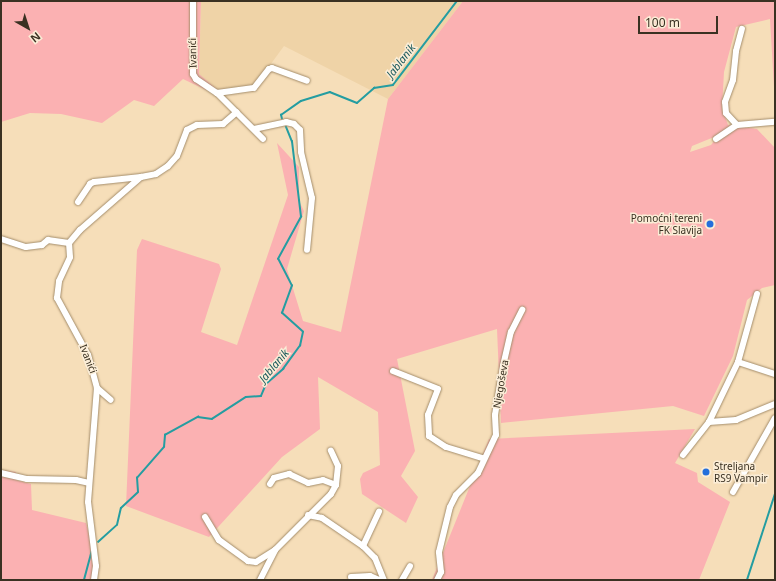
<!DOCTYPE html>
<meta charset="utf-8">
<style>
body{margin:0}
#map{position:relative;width:776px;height:581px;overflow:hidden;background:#f6deb9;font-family:"Noto Sans",sans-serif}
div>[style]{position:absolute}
.built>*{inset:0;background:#efd3a7}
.green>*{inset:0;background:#fbb1b2}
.stream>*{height:1.5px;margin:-0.75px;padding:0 0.75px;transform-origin:0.75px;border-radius:0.75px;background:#249da1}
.roads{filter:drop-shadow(0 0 1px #a48d6b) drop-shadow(0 0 1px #a48d6b)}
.street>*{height:6px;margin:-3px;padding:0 3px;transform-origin:3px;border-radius:3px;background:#fff}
.dots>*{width:11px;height:11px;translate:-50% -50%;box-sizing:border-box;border:2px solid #fbedd7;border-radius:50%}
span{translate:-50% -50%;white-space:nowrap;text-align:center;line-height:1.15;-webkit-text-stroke:3px #fbedd7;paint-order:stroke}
.street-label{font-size:10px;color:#3a3122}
.poi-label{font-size:10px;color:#3a3122}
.right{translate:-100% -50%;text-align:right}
.left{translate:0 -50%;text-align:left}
.water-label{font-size:11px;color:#1b595c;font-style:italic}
.frame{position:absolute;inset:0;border:2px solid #3a3122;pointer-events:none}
.north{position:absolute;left:8px;top:8px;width:40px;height:40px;-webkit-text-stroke:3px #fbedd7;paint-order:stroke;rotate:141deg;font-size:11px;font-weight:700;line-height:16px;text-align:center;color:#3a3122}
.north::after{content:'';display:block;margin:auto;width:14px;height:18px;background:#3a3122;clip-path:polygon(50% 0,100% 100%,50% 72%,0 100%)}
.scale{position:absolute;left:638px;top:16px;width:80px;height:18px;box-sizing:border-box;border:2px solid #3a3122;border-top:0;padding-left:5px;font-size:12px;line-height:14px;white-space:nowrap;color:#3a3122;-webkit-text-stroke:3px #fbedd7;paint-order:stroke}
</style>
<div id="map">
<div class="built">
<div style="clip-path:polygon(201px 1px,463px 1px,388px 99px,284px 46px,254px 87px,218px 90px,199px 74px)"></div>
</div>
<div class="green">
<div style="clip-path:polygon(1px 1px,201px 1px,199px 74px,218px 90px,206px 90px,183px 79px,154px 106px,134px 100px,102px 123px,61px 114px,30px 113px,1px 122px)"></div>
<div style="clip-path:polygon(evenodd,463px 1px,775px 1px,775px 104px,770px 19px,736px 27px,724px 72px,722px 108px,728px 125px,757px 129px,775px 148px,775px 285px,762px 288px,747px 300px,733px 356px,704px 416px,673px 406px,501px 423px,497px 329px,397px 359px,415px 451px,401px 476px,418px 497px,406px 523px,362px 494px,360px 479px,363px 473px,380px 465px,378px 412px,318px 377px,320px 429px,282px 457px,209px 537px,126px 506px,137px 250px,142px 239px,219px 264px,221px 269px,201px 332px,237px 345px,288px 195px,277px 143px,299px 167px,299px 201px,304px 211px,287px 269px,303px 321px,341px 332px,388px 99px,463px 1px,719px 135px,711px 145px,690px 152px,692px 146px,719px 135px)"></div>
<div style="clip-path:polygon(695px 429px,675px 463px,697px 473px,698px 482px,730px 502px,699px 580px,432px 580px,489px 439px)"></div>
<div style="clip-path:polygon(1px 470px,16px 472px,16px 480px,31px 484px,32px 510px,86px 523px,94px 554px,94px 580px,1px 580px)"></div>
</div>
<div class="stream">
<div style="left:282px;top:119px;width:4px;rotate:-104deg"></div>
<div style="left:281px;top:115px;width:24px;rotate:-35deg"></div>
<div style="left:301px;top:101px;width:30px;rotate:-17deg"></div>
<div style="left:330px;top:92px;width:29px;rotate:22deg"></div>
<div style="left:357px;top:103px;width:23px;rotate:-41deg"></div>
<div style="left:374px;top:88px;width:19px;rotate:-9deg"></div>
<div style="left:393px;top:85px;width:106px;rotate:-52.7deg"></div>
<div style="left:98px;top:542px;width:25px;rotate:-42deg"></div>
<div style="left:117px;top:525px;width:17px;rotate:-77deg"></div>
<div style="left:121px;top:508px;width:23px;rotate:-43deg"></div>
<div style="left:138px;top:492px;width:14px;rotate:-94deg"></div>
<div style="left:137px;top:478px;width:41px;rotate:-48.9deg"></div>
<div style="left:164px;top:447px;width:12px;rotate:-85deg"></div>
<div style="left:165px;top:435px;width:38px;rotate:-29deg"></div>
<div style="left:198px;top:417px;width:14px;rotate:8deg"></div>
<div style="left:212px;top:419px;width:40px;rotate:-32.9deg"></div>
<div style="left:246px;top:397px;width:15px;rotate:-4deg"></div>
<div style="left:261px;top:396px;width:13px;rotate:-67deg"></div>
<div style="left:266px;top:384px;width:23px;rotate:-41deg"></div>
<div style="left:283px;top:369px;width:29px;rotate:-54deg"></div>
<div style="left:300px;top:346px;width:14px;rotate:-78deg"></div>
<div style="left:303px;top:332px;width:28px;rotate:-138deg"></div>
<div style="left:282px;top:313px;width:29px;rotate:-70deg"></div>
<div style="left:292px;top:286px;width:30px;rotate:-117deg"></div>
<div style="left:278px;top:259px;width:48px;rotate:-61.3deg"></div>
<div style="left:301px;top:217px;width:76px;rotate:-96.8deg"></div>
<div style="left:292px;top:142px;width:16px;rotate:-112deg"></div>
<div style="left:84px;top:580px;width:30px;rotate:-75deg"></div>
<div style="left:747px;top:580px;width:90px;rotate:-72deg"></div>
</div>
<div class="roads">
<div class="street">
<div style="left:193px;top:1px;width:73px;rotate:90deg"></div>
<div style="left:193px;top:74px;width:6px;rotate:59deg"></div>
<div style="left:196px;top:79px;width:25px;rotate:34deg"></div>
<div style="left:217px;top:93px;width:65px;rotate:45deg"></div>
<div style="left:217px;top:93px;width:37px;rotate:-8deg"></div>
<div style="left:254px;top:88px;width:24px;rotate:-52deg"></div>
<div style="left:269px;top:69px;width:3px;rotate:-18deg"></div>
<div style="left:272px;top:68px;width:37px;rotate:20deg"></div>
<div style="left:737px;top:125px;width:16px;rotate:-133deg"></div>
<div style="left:726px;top:113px;width:11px;rotate:-95deg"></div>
<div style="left:725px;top:102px;width:23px;rotate:-70deg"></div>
<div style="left:733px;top:80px;width:29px;rotate:-84deg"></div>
<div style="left:736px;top:51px;width:23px;rotate:-75deg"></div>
<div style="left:254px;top:129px;width:33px;rotate:-12deg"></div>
<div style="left:286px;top:122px;width:8px;rotate:14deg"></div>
<div style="left:294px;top:124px;width:8px;rotate:45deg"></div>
<div style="left:300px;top:130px;width:22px;rotate:87deg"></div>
<div style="left:301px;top:152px;width:47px;rotate:76.6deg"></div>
<div style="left:312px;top:198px;width:52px;rotate:95.5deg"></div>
<div style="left:716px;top:139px;width:25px;rotate:-34deg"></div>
<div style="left:737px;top:125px;width:38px;rotate:-5deg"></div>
<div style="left:78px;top:202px;width:22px;rotate:-56deg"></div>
<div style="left:90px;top:184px;width:4px;rotate:-27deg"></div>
<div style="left:94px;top:182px;width:47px;rotate:-6.1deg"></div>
<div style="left:1px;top:239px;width:26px;rotate:18deg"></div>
<div style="left:26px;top:247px;width:16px;rotate:-7deg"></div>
<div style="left:42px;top:245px;width:8px;rotate:-40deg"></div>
<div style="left:48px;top:240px;width:21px;rotate:8deg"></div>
<div style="left:757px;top:294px;width:71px;rotate:105.6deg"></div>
<div style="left:738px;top:362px;width:67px;rotate:115.8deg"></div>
<div style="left:709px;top:422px;width:27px;rotate:-4deg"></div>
<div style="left:736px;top:420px;width:42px;rotate:-22.3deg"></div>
<div style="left:738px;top:362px;width:39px;rotate:18deg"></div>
<div style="left:393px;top:371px;width:48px;rotate:21.8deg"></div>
<div style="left:438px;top:389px;width:28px;rotate:111deg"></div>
<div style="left:428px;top:415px;width:21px;rotate:87deg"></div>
<div style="left:429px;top:436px;width:20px;rotate:33deg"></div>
<div style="left:446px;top:447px;width:39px;rotate:17deg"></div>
<div style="left:97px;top:388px;width:18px;rotate:41deg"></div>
<div style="left:683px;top:455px;width:42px;rotate:-51.8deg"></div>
<div style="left:1px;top:473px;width:27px;rotate:13deg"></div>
<div style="left:27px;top:479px;width:49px;rotate:1.2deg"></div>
<div style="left:76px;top:480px;width:13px;rotate:13deg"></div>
<div style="left:270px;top:484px;width:7px;rotate:-56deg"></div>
<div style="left:274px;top:478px;width:16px;rotate:-15deg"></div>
<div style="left:289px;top:474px;width:21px;rotate:25deg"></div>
<div style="left:308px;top:483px;width:15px;rotate:-11deg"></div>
<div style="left:323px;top:480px;width:14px;rotate:21deg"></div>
<div style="left:733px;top:492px;width:85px;rotate:-60.4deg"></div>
<div style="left:308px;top:515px;width:14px;rotate:12deg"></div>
<div style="left:322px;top:518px;width:50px;rotate:34.3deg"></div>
<div style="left:363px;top:546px;width:17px;rotate:45deg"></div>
<div style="left:375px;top:558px;width:24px;rotate:68deg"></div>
<div style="left:205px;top:517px;width:27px;rotate:59deg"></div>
<div style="left:219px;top:540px;width:36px;rotate:36deg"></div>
<div style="left:248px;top:561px;width:8px;rotate:7deg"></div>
<div style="left:256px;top:562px;width:22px;rotate:-32deg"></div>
<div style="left:275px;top:550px;width:79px;rotate:-45deg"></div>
<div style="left:331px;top:494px;width:10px;rotate:-61deg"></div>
<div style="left:336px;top:485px;width:19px;rotate:-84deg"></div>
<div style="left:338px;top:466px;width:17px;rotate:-115deg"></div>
<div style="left:363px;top:546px;width:38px;rotate:-65deg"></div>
<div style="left:351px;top:577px;width:19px;rotate:-3deg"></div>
<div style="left:370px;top:576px;width:10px;rotate:24deg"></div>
<div style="left:94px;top:580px;width:14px;rotate:-82deg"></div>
<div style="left:96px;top:566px;width:64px;rotate:-97.1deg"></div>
<div style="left:88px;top:502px;width:114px;rotate:-85.5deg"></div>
<div style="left:97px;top:388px;width:34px;rotate:-105deg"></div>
<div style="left:88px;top:355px;width:65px;rotate:-118.5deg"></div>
<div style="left:57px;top:298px;width:17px;rotate:-83deg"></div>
<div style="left:59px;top:281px;width:26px;rotate:-65deg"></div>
<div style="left:70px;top:257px;width:14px;rotate:-94deg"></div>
<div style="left:69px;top:243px;width:17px;rotate:-50deg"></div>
<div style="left:80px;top:230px;width:81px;rotate:-41deg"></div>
<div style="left:141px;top:177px;width:15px;rotate:-11deg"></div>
<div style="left:156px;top:174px;width:14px;rotate:-34deg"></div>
<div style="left:168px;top:166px;width:13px;rotate:-48deg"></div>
<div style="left:177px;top:156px;width:28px;rotate:-69deg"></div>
<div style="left:187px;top:130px;width:11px;rotate:-27deg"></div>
<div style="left:197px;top:125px;width:26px;rotate:-2deg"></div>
<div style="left:223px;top:124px;width:18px;rotate:-41deg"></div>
<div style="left:260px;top:580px;width:34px;rotate:-63deg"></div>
<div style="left:402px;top:580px;width:16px;rotate:-60deg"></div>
<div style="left:437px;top:580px;width:9px;rotate:-63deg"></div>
<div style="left:441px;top:572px;width:20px;rotate:-96deg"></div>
<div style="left:439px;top:552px;width:46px;rotate:-76.3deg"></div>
<div style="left:450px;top:507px;width:13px;rotate:-63deg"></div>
<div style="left:456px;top:495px;width:31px;rotate:-45deg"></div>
<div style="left:478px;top:473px;width:42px;rotate:-64.7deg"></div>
<div style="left:496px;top:435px;width:20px;rotate:-93deg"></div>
<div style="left:495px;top:415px;width:50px;rotate:-80.7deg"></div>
<div style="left:503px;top:366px;width:35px;rotate:-77deg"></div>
<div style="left:511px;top:332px;width:25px;rotate:-63deg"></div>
</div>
</div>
<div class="dots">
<div style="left:710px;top:224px;background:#256fdb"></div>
<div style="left:706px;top:472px;background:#256fdb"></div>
</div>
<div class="street-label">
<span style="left:193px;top:53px;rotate:-91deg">Ivanići</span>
<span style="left:88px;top:359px;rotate:69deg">Ivanići</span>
<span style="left:501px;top:384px;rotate:-80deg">Njegoševa</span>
</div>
<div class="poi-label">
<span class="right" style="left:702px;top:224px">Pomoćni tereni<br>FK Slavija</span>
<span class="left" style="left:714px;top:472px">Streljana<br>RS9 Vampir</span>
</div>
<div class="water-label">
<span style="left:401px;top:61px;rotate:-52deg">Jablanik</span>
<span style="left:274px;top:366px;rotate:-50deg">Jablanik</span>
</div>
<div class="frame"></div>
<div class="north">N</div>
<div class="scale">100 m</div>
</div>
